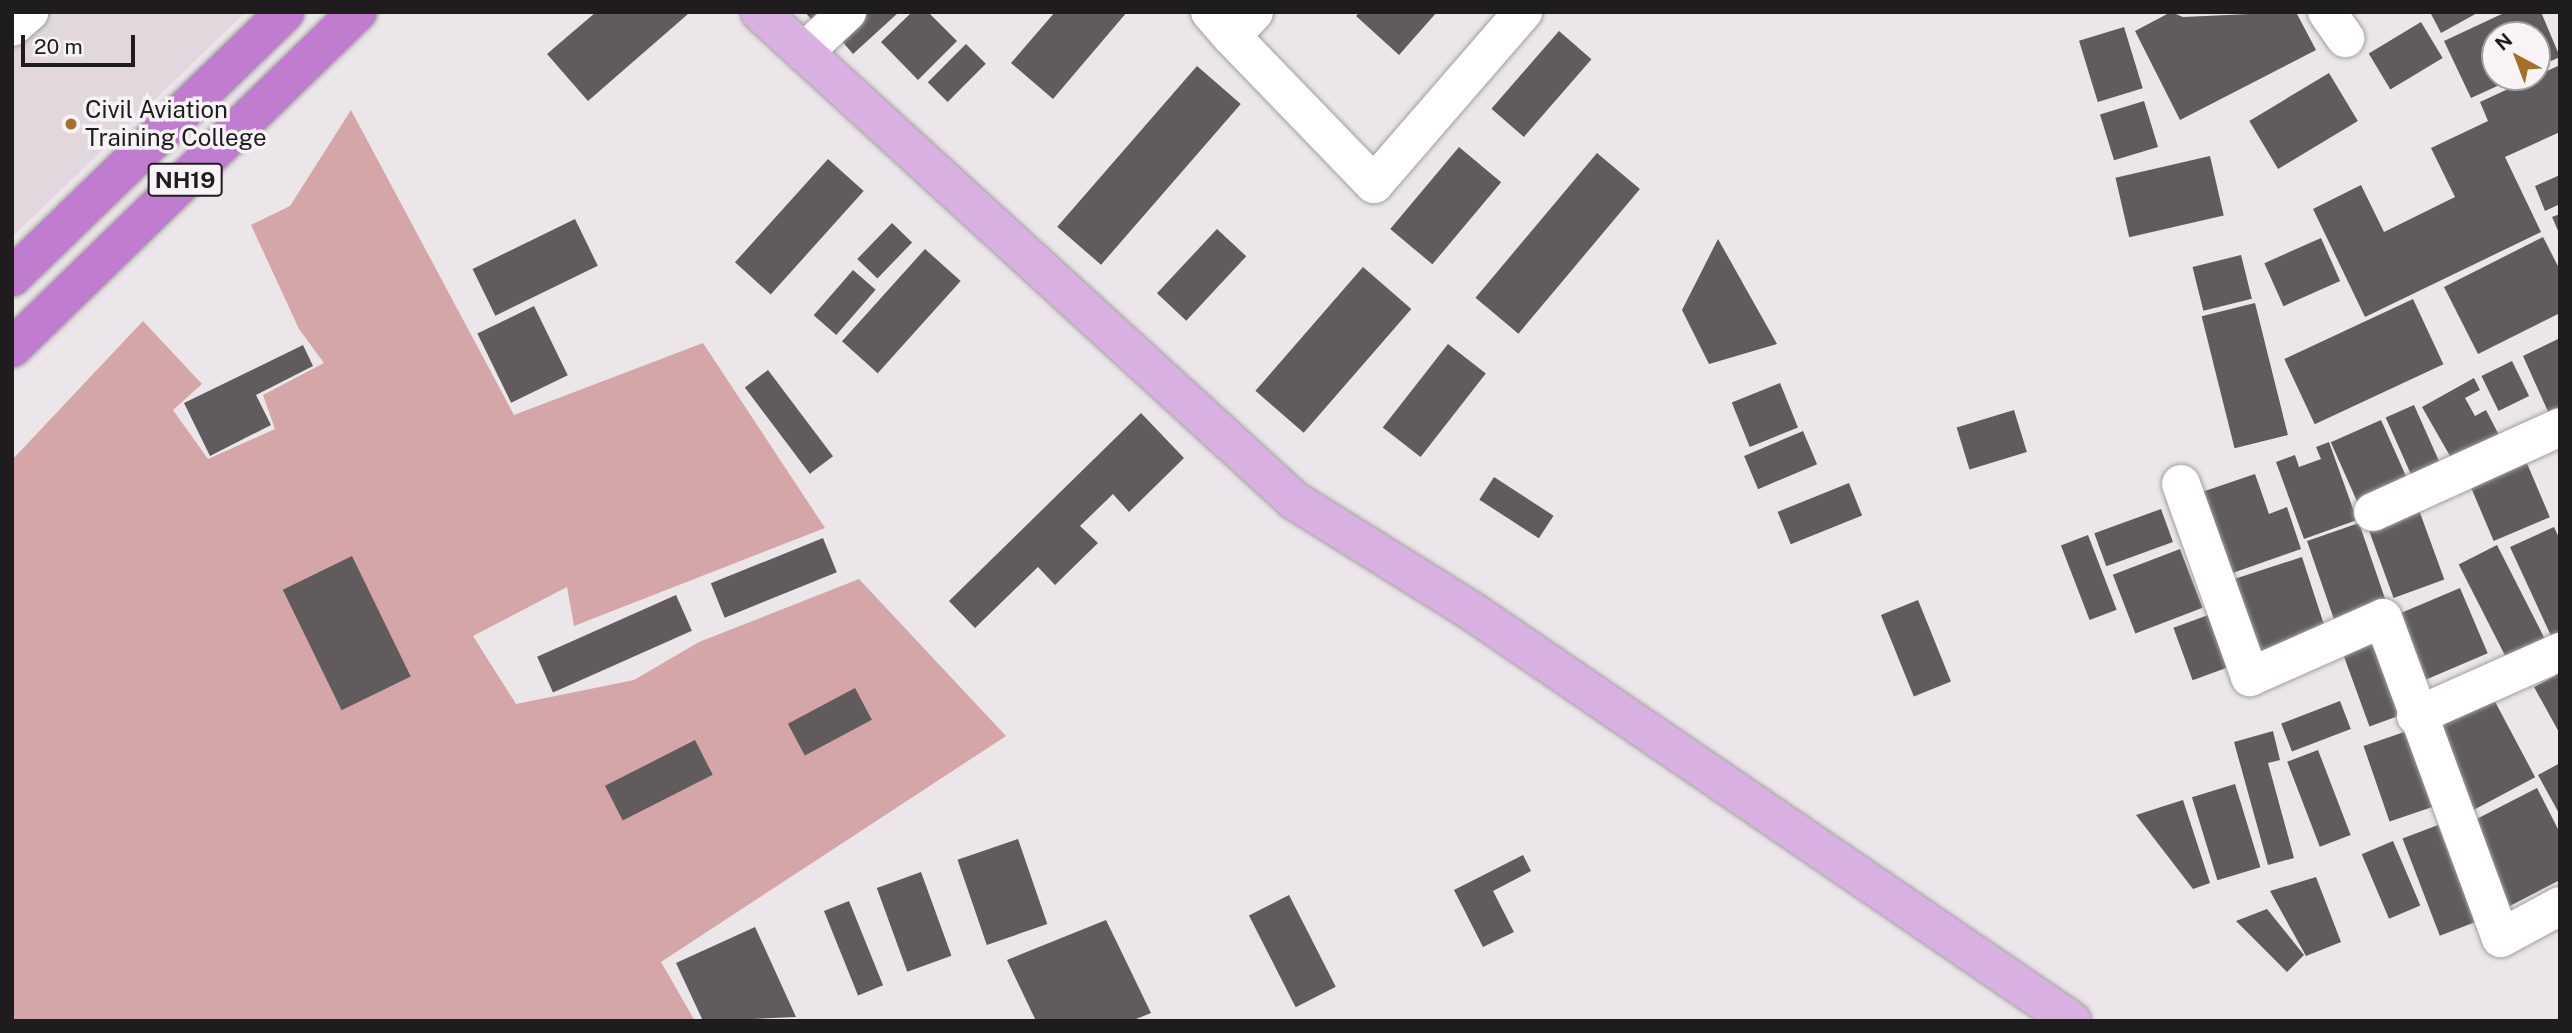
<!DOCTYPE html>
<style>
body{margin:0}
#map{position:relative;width:2572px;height:1033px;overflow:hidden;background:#ebe6e9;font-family:"Public Sans",sans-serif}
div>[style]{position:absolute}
.built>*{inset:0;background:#e3d7de}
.green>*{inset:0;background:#d5a6a8}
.building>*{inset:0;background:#605b5c;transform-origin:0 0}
.roads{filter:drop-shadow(0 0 2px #a29da0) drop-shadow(0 0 2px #a29da0)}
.minor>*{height:38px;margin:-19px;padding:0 19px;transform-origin:19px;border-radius:19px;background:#fff}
.major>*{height:38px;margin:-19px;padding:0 19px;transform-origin:19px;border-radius:19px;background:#d9b0e2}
.highway>*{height:38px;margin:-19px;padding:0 19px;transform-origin:19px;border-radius:19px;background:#c07cce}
.dots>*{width:19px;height:19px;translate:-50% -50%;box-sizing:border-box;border:4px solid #f8f3f6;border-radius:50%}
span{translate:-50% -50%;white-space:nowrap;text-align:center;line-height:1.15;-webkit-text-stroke:7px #f8f3f6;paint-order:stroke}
.shield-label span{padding:2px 5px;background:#f8f3f6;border:2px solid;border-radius:5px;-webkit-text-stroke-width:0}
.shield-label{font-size:23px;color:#1e1c1d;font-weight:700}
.poi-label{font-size:24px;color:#1e1c1d}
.left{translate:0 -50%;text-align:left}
.frame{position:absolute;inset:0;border:14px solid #1e1c1d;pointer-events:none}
.north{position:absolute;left:2481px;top:21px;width:70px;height:70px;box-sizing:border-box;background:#f8f3f6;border:2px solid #a19d9f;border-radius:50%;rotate:319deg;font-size:19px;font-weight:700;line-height:28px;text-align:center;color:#1e1c1d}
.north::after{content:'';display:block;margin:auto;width:24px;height:32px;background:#a57129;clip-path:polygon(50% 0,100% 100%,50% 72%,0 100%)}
.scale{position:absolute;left:21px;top:35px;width:114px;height:32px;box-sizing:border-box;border:4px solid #1e1c1d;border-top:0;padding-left:9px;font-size:21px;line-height:24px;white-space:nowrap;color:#1e1c1d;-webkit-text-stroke:5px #f8f3f6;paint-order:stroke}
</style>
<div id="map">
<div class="built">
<div style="clip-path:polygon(12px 12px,246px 12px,12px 237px)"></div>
</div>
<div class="green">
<div style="clip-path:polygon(351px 110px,514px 415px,703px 343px,825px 528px,574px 626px,567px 587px,473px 636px,516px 704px,634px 680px,699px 642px,859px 579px,1006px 736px,661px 962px,695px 1021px,12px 1021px,12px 460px,143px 321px,202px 384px,173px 410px,208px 459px,275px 429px,263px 395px,324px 363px,299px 329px,251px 225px,290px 206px)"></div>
</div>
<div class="building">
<div style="clip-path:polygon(596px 12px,686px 12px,688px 14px,588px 101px,547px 54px)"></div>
<div style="clip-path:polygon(805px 12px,832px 12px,817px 26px)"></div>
<div style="clip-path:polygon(858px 12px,899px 12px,853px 54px,835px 33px)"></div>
<div style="clip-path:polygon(912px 12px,928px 12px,957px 41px,918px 80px,881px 42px)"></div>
<div style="clip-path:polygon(1055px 12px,1127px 12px,1053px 99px,1011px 63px)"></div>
<div style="clip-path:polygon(1360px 12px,1437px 12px,1399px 55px,1356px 16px)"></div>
<div style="clip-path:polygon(2171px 12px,2183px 17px,2296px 12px,2316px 50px,2180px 120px,2135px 31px)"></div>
<div style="clip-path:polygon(2430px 12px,2479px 12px,2441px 33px)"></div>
<div style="clip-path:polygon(2506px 12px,2541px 12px,2560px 57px,2537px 67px,2537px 35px,2495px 35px,2495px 77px,2517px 77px,2471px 98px,2444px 41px)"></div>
<div style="left:2421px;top:22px;width:42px;height:61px;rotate:59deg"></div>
<div style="left:2124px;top:27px;width:64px;height:47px;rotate:73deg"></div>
<div style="left:1559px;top:31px;width:43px;height:103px;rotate:41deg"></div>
<div style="left:966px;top:44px;width:28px;height:54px;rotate:45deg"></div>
<div style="clip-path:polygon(2560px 65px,2560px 132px,2505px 157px,2541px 232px,2365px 317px,2313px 209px,2361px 185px,2384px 232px,2455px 197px,2431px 148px,2488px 121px,2480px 102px)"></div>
<div style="left:1197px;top:66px;width:58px;height:213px;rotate:41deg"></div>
<div style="left:2329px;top:73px;width:56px;height:93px;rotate:59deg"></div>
<div style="left:2144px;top:101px;width:48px;height:46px;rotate:73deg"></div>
<div style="left:1459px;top:147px;width:55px;height:107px;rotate:40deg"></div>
<div style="left:1597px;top:153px;width:56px;height:189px;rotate:40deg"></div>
<div style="left:2210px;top:156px;width:61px;height:97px;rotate:77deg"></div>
<div style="left:828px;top:159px;width:48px;height:139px;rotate:42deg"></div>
<div style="clip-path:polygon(2560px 175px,2560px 204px,2545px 211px,2535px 186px)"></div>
<div style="clip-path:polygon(2560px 214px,2560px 235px,2552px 217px)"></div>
<div style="left:575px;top:219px;width:52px;height:114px;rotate:64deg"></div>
<div style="left:892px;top:223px;width:28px;height:50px;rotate:44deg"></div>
<div style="left:1217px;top:229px;width:40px;height:88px;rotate:43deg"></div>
<div style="clip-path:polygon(2543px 237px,2560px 270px,2560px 313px,2478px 354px,2444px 287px)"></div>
<div style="left:2321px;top:238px;width:47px;height:62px;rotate:66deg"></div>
<div style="clip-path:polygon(1718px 239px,1777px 344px,1709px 364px,1682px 310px)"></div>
<div style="left:925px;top:249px;width:48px;height:124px;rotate:42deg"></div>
<div style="left:2241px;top:255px;width:45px;height:50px;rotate:76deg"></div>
<div style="left:1363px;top:267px;width:64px;height:164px;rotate:41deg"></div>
<div style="left:853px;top:270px;width:30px;height:60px;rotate:41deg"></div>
<div style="left:2413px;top:299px;width:72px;height:142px;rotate:65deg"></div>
<div style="left:2255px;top:303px;width:136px;height:55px;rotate:76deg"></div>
<div style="left:534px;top:306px;width:77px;height:63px;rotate:64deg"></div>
<div style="clip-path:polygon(2560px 338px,2560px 412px,2550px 416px,2523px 356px)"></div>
<div style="left:1448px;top:344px;width:48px;height:106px;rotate:38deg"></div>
<div style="clip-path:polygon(303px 345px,313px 366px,256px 395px,271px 425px,210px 456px,184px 403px)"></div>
<div style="left:2512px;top:361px;width:39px;height:34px;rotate:64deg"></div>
<div style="left:768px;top:370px;width:108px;height:29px;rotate:53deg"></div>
<div style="clip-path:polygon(2474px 378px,2480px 390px,2465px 398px,2475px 416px,2486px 410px,2500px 437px,2454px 463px,2422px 407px)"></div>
<div style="left:1780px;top:383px;width:48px;height:52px;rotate:68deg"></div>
<div style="left:2414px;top:405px;width:68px;height:31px;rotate:66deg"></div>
<div style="left:2014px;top:410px;width:44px;height:60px;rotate:73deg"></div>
<div style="clip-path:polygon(1141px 413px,1184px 458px,1129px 512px,1113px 494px,1080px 526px,1098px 543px,1055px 585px,1038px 567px,975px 628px,949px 601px)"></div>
<div style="left:2381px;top:420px;width:70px;height:55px;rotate:66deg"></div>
<div style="left:1803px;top:431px;width:36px;height:64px;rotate:67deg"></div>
<div style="clip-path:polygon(2329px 442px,2357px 520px,2304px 539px,2276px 462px,2295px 455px,2299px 467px,2321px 459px,2316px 447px)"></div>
<div style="left:2526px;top:461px;width:61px;height:61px;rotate:67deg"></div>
<div style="clip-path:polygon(2255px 474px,2269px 514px,2287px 507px,2301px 549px,2224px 576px,2196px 494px)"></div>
<div style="left:1494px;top:477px;width:71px;height:27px;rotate:33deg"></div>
<div style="left:1849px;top:483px;width:35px;height:77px;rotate:68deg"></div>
<div style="left:2161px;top:509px;width:35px;height:71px;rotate:70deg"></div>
<div style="left:2419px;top:510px;width:74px;height:54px;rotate:70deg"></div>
<div style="left:2359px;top:523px;width:94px;height:55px;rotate:71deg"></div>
<div style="clip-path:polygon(2554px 527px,2560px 540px,2560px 635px,2552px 638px,2510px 547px)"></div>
<div style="left:2088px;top:535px;width:80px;height:29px;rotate:69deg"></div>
<div style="left:823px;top:538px;width:37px;height:121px;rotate:68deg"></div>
<div style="left:2497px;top:545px;width:106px;height:43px;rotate:63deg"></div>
<div style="left:2180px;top:549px;width:63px;height:72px;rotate:69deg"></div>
<div style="left:352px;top:556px;width:134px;height:77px;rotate:64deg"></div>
<div style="left:2302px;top:557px;width:79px;height:76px;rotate:72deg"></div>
<div style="left:2460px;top:588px;width:71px;height:70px;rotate:67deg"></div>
<div style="left:676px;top:595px;width:39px;height:152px;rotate:66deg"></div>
<div style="left:1918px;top:600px;width:88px;height:40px;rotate:68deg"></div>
<div style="left:2211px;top:614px;width:56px;height:40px;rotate:70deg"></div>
<div style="left:2378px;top:633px;width:85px;height:40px;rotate:70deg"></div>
<div style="clip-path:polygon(2560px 673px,2560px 734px,2534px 687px)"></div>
<div style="left:855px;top:688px;width:36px;height:76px;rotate:62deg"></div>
<div style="left:2492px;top:696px;width:92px;height:70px;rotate:62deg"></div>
<div style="left:2340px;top:701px;width:30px;height:63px;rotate:69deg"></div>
<div style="clip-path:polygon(2273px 731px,2280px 760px,2268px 763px,2294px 858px,2268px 865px,2234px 742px)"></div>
<div style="left:2407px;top:731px;width:80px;height:46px;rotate:71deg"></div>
<div style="left:695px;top:740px;width:39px;height:101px;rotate:63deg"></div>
<div style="left:2318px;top:750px;width:91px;height:33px;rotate:69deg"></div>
<div style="clip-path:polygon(2560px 763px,2560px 815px,2538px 775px)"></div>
<div style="left:2235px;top:784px;width:87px;height:45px;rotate:73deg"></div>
<div style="clip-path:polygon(2537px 788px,2560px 833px,2560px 880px,2506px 908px,2463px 826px)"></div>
<div style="clip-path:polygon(2183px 800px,2210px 883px,2193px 889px,2136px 815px)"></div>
<div style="left:2438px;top:825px;width:104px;height:38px;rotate:69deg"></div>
<div style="left:1018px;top:839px;width:90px;height:64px;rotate:71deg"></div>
<div style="left:2393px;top:841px;width:70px;height:34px;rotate:67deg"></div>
<div style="clip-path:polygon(1523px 855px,1531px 871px,1493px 891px,1514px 932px,1483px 947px,1454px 890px)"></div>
<div style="left:921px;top:872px;width:89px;height:47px;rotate:70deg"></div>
<div style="clip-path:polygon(2316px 877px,2341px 942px,2306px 956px,2270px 891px)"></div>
<div style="left:1289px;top:895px;width:103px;height:45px;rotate:63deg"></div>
<div style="left:849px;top:901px;width:91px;height:27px;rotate:68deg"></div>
<div style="clip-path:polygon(2267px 909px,2304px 955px,2287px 972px,2236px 921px)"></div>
<div style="clip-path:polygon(1106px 920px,1151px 1013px,1131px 1021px,1036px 1021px,1007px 960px)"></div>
<div style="clip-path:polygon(755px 927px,796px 1017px,703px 1021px,676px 963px)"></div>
</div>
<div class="roads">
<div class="minor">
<div style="left:1210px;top:12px;width:32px;rotate:49deg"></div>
<div style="left:1231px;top:36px;width:33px;rotate:-46deg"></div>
<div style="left:2327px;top:12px;width:32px;rotate:55deg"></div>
<div style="left:12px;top:27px;width:23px;rotate:-41deg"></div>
<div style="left:1231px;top:36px;width:206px;rotate:46deg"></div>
<div style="left:1374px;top:184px;width:228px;rotate:-49.1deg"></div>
<div style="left:804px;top:52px;width:59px;rotate:-42.9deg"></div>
<div style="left:2181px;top:484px;width:205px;rotate:70.3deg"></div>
<div style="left:2250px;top:677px;width:145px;rotate:-23.9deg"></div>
<div style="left:2383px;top:618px;width:341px;rotate:69.8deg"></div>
<div style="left:2501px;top:938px;width:67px;rotate:-28.5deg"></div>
<div style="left:2373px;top:512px;width:205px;rotate:-24.4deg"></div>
<div style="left:2416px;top:716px;width:158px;rotate:-24deg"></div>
</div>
<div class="major">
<div style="left:760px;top:12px;width:725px;rotate:42.43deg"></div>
<div style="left:1295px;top:501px;width:210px;rotate:31.9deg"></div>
<div style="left:1473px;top:612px;width:725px;rotate:34.33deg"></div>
</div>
<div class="highway">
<div style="left:12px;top:277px;width:380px;rotate:-44.1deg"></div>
<div style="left:12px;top:348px;width:482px;rotate:-44.2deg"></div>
</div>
</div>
<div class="dots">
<div style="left:71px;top:124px;background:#a57129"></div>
</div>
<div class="shield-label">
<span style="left:185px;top:180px">NH19</span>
</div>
<div class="poi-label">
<span class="left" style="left:85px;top:124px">Civil Aviation<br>Training College</span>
</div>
<div class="frame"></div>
<div class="north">N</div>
<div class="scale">20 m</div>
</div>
